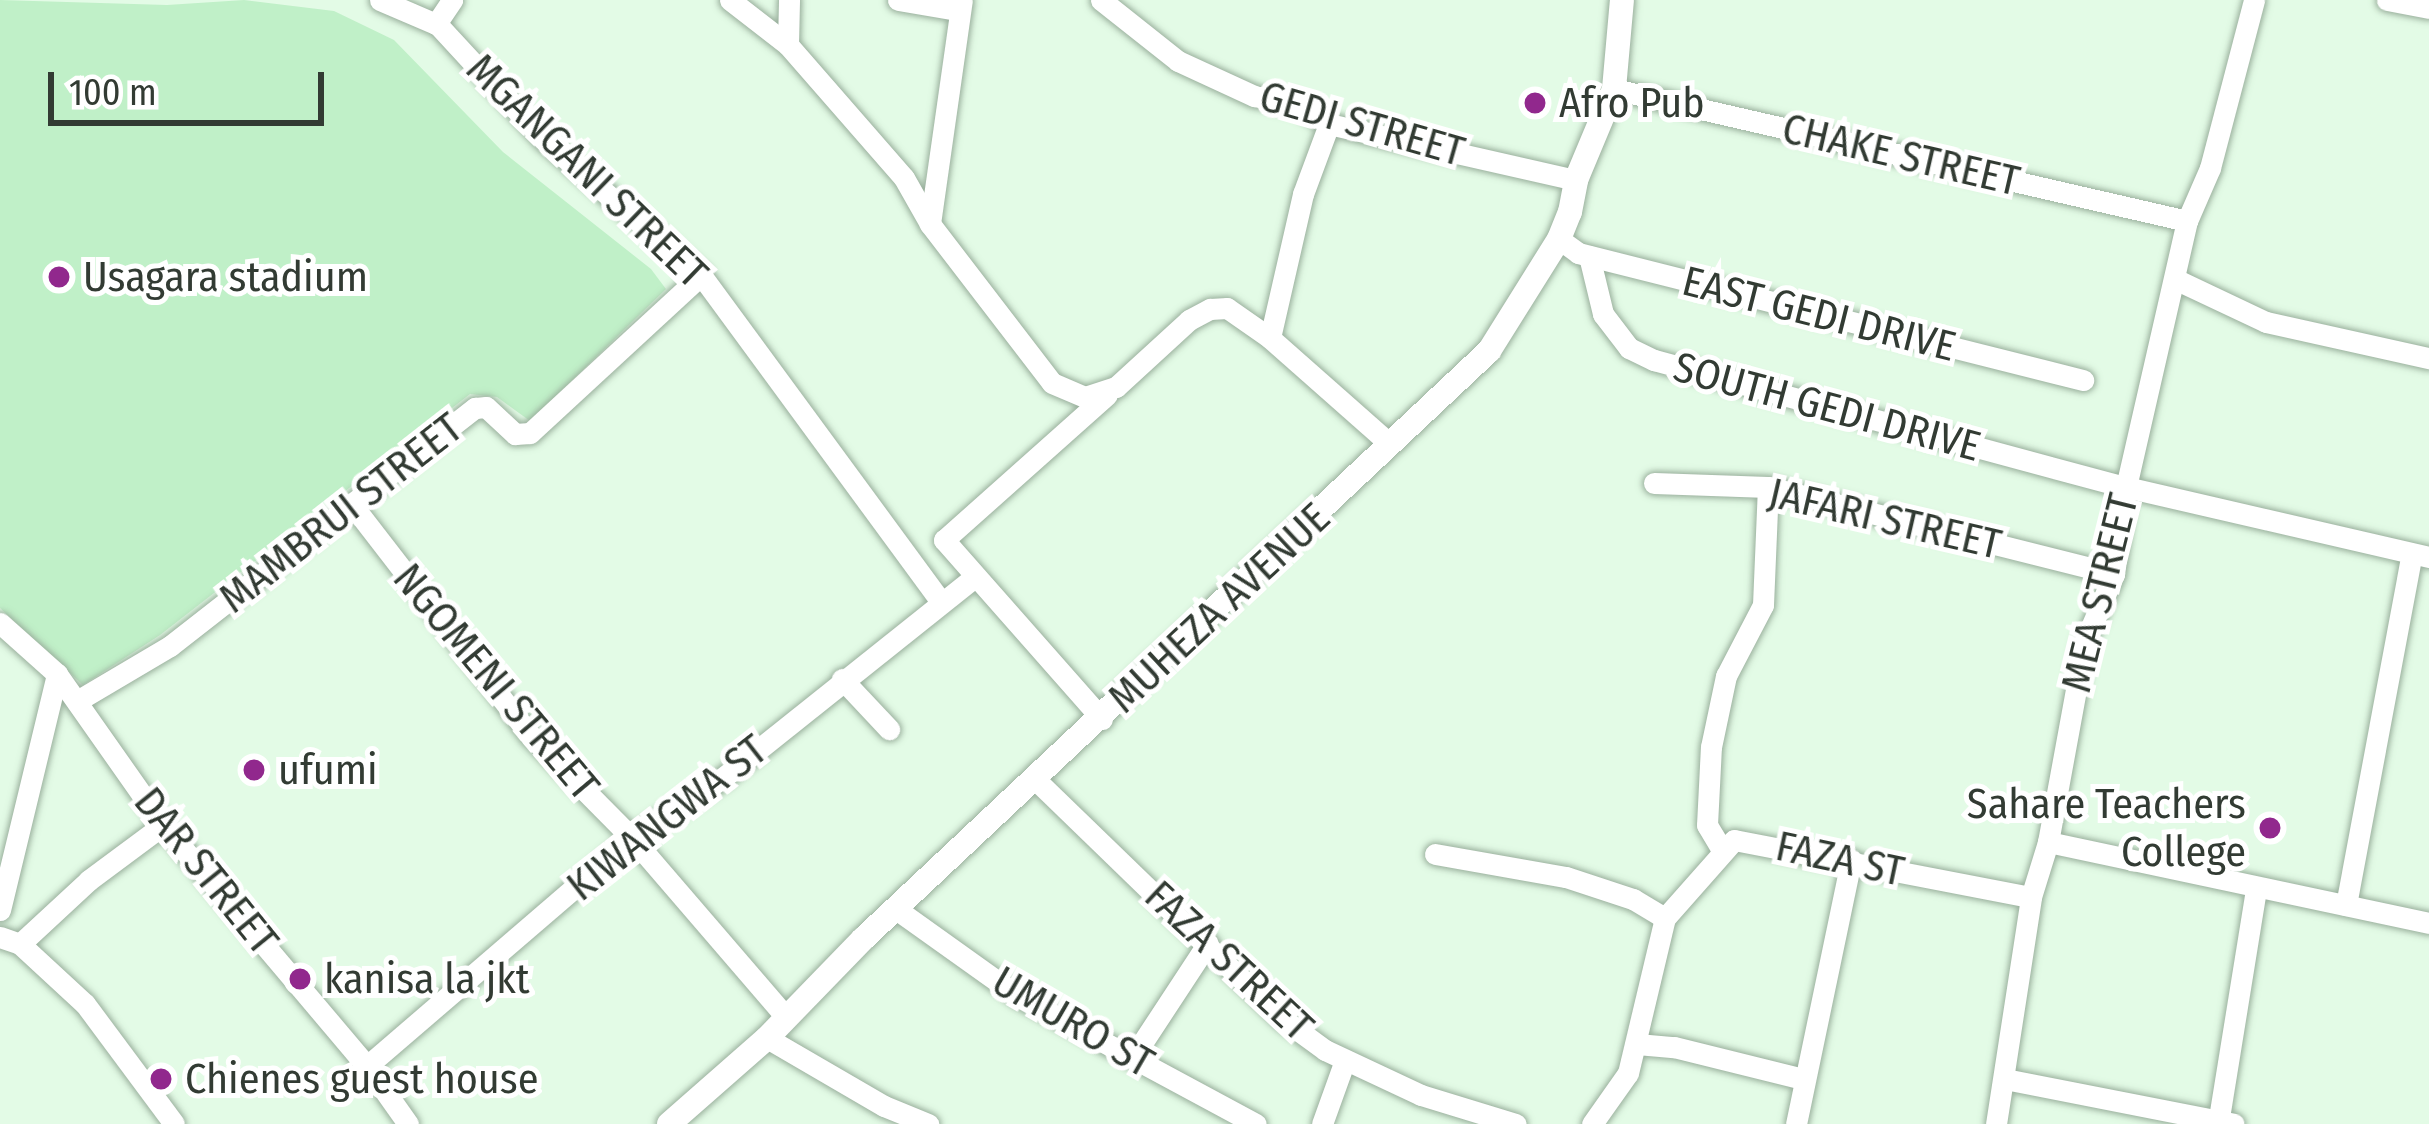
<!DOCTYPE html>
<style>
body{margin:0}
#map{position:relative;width:2429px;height:1124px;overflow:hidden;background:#e3fbe6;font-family:"Fira Sans Condensed",sans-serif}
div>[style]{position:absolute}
.green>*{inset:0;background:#c0f0c8}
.roads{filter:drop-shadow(0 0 3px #9ab09d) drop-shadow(0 0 3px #9ab09d)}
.minor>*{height:21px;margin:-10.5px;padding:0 10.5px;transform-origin:10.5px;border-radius:10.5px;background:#fff}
.tertiary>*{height:24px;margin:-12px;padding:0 12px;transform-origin:12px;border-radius:12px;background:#fff}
.dots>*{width:33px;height:33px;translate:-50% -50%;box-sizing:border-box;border:6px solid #fff;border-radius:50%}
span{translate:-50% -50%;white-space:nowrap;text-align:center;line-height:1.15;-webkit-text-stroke:10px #fff;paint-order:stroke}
.poi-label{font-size:42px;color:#323b33}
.left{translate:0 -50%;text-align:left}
.right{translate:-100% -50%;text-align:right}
.street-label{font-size:42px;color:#323b33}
.scale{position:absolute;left:48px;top:72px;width:276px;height:54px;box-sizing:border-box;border:6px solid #323b33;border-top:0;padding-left:15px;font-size:36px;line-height:42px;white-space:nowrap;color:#323b33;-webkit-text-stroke:9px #fff;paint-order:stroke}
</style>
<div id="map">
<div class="green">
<div style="clip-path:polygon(0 0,167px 5px,244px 0,334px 11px,394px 40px,503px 152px,651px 269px,666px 289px,530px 421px,497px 397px,470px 394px,160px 635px,83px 685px,0 608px)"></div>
</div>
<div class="roads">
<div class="minor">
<div style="left:380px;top:0;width:63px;rotate:23.3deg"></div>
<div style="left:438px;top:25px;width:156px;rotate:47.3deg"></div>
<div style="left:544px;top:140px;width:207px;rotate:40.7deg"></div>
<div style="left:701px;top:275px;width:406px;rotate:53.7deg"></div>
<div style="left:730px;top:0;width:73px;rotate:37.8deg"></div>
<div style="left:788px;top:45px;width:176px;rotate:48.9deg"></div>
<div style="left:904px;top:178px;width:53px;rotate:60.5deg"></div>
<div style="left:930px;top:224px;width:200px;rotate:52.5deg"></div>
<div style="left:1052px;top:383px;width:36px;rotate:23deg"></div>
<div style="left:1085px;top:397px;width:33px;rotate:-18deg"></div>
<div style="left:1116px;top:387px;width:99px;rotate:-42.5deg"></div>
<div style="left:1189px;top:320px;width:24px;rotate:-28deg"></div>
<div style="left:1210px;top:309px;width:17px;rotate:-3deg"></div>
<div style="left:1227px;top:308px;width:52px;rotate:34.9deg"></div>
<div style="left:1270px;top:338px;width:160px;rotate:41.5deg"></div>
<div style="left:898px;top:0;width:61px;rotate:9.5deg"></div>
<div style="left:1101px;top:0;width:98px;rotate:38.4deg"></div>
<div style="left:1178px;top:61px;width:84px;rotate:24.7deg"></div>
<div style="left:1254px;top:96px;width:42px;rotate:11deg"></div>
<div style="left:1295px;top:104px;width:39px;rotate:30deg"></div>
<div style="left:1329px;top:124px;width:253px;rotate:12.8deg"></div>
<div style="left:2387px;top:0;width:43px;rotate:10.8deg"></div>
<div style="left:436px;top:24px;width:29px;rotate:-56deg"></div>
<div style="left:788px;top:45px;width:45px;rotate:-88.7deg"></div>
<div style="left:1614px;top:89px;width:588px;rotate:12.97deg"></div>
<div style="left:930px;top:224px;width:226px;rotate:-81.9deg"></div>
<div style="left:1559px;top:239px;width:24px;rotate:36deg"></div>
<div style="left:1578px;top:253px;width:521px;rotate:14.12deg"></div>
<div style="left:1589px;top:256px;width:60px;rotate:76.4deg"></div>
<div style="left:1603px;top:314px;width:43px;rotate:52.6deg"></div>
<div style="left:1629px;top:348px;width:28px;rotate:26deg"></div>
<div style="left:1654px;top:360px;width:489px;rotate:15.1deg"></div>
<div style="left:2126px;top:487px;width:311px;rotate:13deg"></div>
<div style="left:2177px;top:280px;width:98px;rotate:25.3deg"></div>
<div style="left:2266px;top:322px;width:167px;rotate:12.5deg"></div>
<div style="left:1270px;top:338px;width:148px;rotate:-77.1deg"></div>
<div style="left:1303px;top:194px;width:75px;rotate:-69.6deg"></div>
<div style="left:1654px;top:483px;width:114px;rotate:2deg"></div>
<div style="left:1768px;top:487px;width:357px;rotate:14.1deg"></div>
<div style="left:353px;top:506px;width:288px;rotate:52.3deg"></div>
<div style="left:529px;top:734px;width:146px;rotate:45.3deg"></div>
<div style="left:632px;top:838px;width:235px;rotate:49.3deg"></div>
<div style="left:0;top:623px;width:76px;rotate:41.8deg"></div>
<div style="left:57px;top:674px;width:184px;rotate:54.9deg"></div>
<div style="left:163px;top:825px;width:316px;rotate:49.8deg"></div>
<div style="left:367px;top:1066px;width:71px;rotate:54.7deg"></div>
<div style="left:842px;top:679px;width:69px;rotate:46.8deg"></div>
<div style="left:77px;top:701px;width:108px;rotate:-30.6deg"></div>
<div style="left:170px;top:646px;width:387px;rotate:-38deg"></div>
<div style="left:475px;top:408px;width:11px;rotate:-5deg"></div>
<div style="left:486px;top:407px;width:40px;rotate:43deg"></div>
<div style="left:515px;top:434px;width:15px;rotate:-4deg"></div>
<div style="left:530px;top:433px;width:233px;rotate:-42.7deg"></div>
<div style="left:1102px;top:719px;width:239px;rotate:-131.4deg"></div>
<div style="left:944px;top:540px;width:218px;rotate:-41.7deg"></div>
<div style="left:1036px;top:780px;width:345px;rotate:44.1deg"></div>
<div style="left:1284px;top:1020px;width:51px;rotate:36.2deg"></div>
<div style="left:1325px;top:1050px;width:106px;rotate:25.1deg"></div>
<div style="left:1421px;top:1095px;width:99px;rotate:17deg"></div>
<div style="left:2048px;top:842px;width:390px;rotate:12deg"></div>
<div style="left:1722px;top:850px;width:29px;rotate:-121deg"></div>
<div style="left:1707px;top:825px;width:78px;rotate:-87.1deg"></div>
<div style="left:1711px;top:747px;width:73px;rotate:-78.1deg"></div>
<div style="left:1726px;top:676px;width:80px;rotate:-62.5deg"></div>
<div style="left:1763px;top:605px;width:118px;rotate:-87.6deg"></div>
<div style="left:1435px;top:854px;width:133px;rotate:10deg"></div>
<div style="left:1566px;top:877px;width:71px;rotate:18.2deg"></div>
<div style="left:1633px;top:899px;width:37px;rotate:31deg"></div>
<div style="left:2346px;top:905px;width:357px;rotate:-79.4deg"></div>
<div style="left:896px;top:909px;width:150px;rotate:35.5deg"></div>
<div style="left:1018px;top:996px;width:270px;rotate:28.3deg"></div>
<div style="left:0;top:910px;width:243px;rotate:-76.4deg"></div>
<div style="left:0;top:937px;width:21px;rotate:19deg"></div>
<div style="left:20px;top:944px;width:88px;rotate:42.7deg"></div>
<div style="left:85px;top:1004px;width:149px;rotate:53.4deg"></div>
<div style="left:20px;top:944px;width:94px;rotate:-42.8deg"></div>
<div style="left:89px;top:880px;width:92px;rotate:-36.6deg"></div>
<div style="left:767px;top:1038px;width:135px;rotate:30.2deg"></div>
<div style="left:884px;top:1106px;width:48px;rotate:22.2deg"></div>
<div style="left:1637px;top:1044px;width:37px;rotate:5deg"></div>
<div style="left:1674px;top:1047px;width:133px;rotate:13.9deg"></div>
<div style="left:1133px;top:1057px;width:136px;rotate:-56.7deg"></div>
<div style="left:367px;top:1066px;width:350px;rotate:-40.7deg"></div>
<div style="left:632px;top:838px;width:110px;rotate:-33.5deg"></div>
<div style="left:724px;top:777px;width:319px;rotate:-38.6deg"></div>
<div style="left:2005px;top:1079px;width:233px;rotate:11.1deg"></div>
<div style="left:1322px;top:1124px;width:68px;rotate:-70.2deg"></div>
<div style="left:1592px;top:1124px;width:62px;rotate:-54.8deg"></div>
<div style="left:1628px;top:1073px;width:159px;rotate:-76.6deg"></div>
<div style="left:1665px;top:918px;width:104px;rotate:-48.5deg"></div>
<div style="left:1734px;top:840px;width:302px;rotate:10.9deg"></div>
<div style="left:1796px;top:1124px;width:270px;rotate:-78.2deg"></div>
<div style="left:1996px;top:1124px;width:230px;rotate:-81.2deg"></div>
<div style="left:2031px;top:897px;width:58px;rotate:-72.8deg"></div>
<div style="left:2048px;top:842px;width:204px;rotate:-79.6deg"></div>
<div style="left:2085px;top:641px;width:73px;rotate:-66.6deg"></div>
<div style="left:2114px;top:574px;width:88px;rotate:-82.1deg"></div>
<div style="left:2126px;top:487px;width:273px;rotate:-77.1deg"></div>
<div style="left:2187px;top:221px;width:58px;rotate:-66.5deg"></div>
<div style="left:2210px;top:168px;width:174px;rotate:-75.3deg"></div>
<div style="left:2218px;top:1124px;width:237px;rotate:-80.8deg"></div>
</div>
<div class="tertiary">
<div style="left:669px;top:1124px;width:130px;rotate:-41.3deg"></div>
<div style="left:767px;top:1038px;width:138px;rotate:-45.9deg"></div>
<div style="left:863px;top:939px;width:859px;rotate:-43.21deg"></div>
<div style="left:1489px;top:351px;width:132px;rotate:-58deg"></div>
<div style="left:1559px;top:239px;width:29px;rotate:-68deg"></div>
<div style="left:1570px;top:212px;width:33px;rotate:-79deg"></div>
<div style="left:1576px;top:180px;width:99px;rotate:-67.3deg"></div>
<div style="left:1614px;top:89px;width:89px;rotate:-84.9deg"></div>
</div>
</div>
<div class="dots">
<div style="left:1535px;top:103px;background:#91288d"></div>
<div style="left:59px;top:277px;background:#91288d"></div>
<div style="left:254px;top:770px;background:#91288d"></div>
<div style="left:2270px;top:828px;background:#91288d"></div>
<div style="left:300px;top:979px;background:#91288d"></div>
<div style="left:161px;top:1079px;background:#91288d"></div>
</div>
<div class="poi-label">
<span class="left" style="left:1559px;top:103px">Afro Pub</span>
<span class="left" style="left:83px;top:277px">Usagara stadium</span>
<span class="left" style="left:278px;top:770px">ufumi</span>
<span class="right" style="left:2246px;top:828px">Sahare Teachers<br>College</span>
<span class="left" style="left:324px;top:979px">kanisa la jkt</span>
<span class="left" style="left:185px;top:1079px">Chienes guest house</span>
</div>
<div class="street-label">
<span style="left:1362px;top:124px;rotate:16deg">GEDI STREET</span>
<span style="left:1901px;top:155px;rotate:13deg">CHAKE STREET</span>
<span style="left:587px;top:171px;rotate:44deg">MGANGANI STREET</span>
<span style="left:1819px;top:314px;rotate:14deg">EAST GEDI DRIVE</span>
<span style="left:1827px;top:407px;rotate:15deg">SOUTH GEDI DRIVE</span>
<span style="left:341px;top:513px;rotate:-38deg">MAMBRUI STREET</span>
<span style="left:1885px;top:519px;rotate:13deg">JAFARI STREET</span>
<span style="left:2100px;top:593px;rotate:-76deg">MEA STREET</span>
<span style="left:1219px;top:608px;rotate:-43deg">MUHEZA AVENUE</span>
<span style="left:496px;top:682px;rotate:50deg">NGOMENI STREET</span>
<span style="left:667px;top:818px;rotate:-38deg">KIWANGWA ST</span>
<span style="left:1840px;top:859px;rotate:12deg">FAZA ST</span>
<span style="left:206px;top:871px;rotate:51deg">DAR STREET</span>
<span style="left:1229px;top:961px;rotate:43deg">FAZA STREET</span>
<span style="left:1073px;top:1022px;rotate:30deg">UMURO ST</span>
</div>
<div class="scale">100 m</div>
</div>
